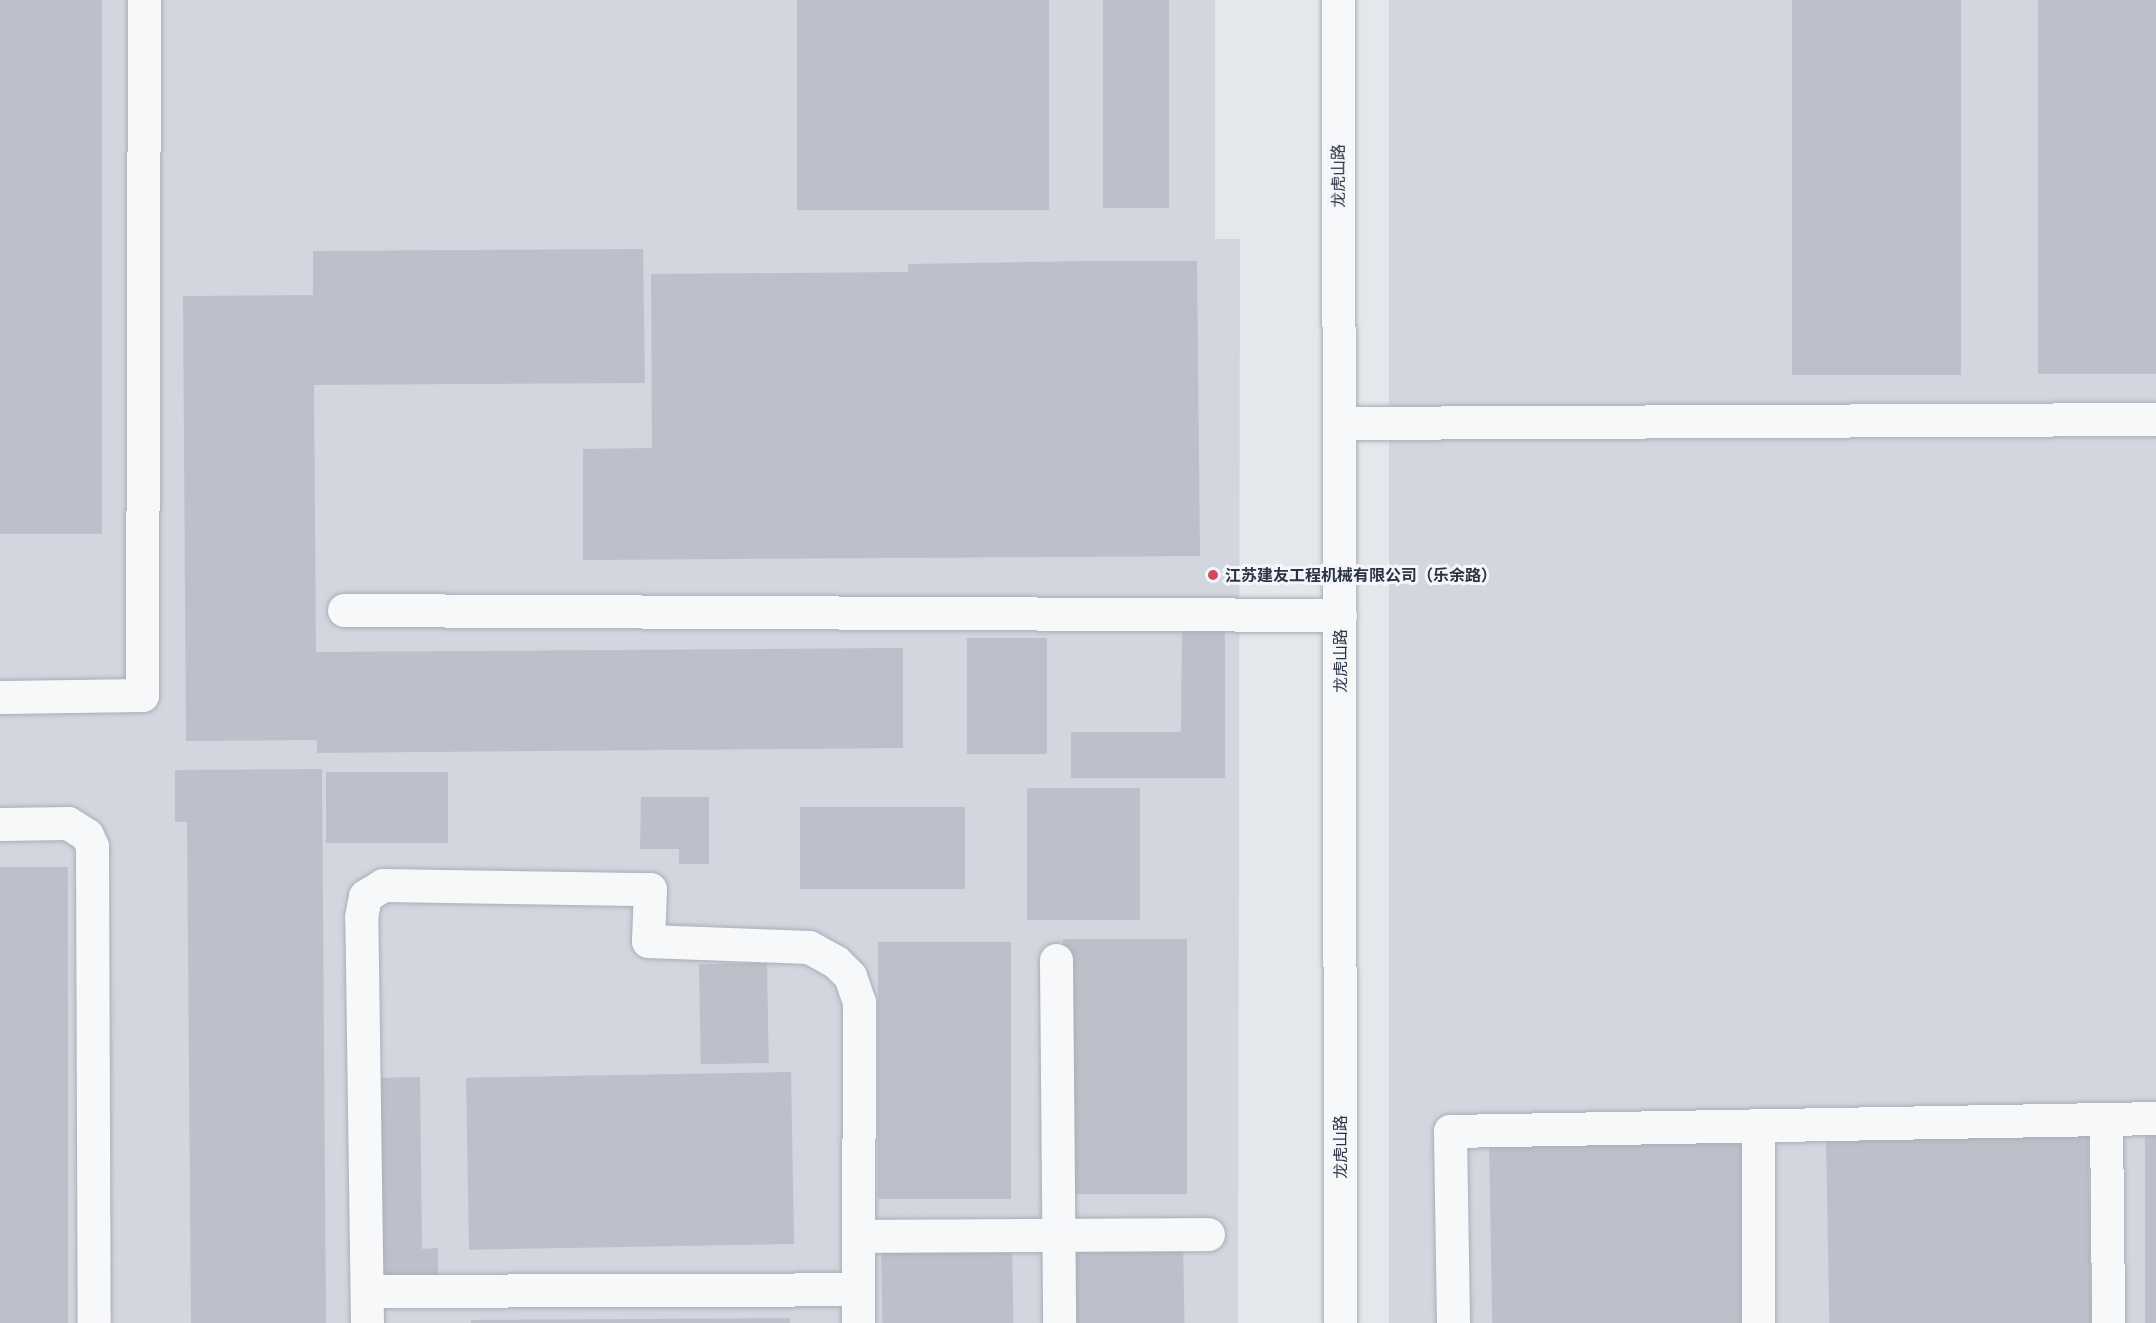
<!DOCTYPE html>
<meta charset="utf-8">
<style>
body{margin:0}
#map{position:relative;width:2156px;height:1323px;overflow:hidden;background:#e4e7ec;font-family:Quicksand,"Noto Sans SC",sans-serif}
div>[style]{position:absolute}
.built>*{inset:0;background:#d2d6de;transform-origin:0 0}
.building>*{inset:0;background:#bbc0ca;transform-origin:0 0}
.roads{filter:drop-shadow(0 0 2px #a9aeb7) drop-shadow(0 0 2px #a9aeb7)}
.minor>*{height:33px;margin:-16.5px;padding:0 16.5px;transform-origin:16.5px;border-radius:16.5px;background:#f7f8fa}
.dots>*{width:16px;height:16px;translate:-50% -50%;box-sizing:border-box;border:3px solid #f4f6f9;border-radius:50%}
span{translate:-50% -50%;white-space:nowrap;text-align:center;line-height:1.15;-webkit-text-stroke:6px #f4f6f9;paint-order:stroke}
.street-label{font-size:16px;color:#2b3445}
.poi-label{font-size:16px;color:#2b3445;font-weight:700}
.left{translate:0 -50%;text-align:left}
</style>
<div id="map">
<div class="built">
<div style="clip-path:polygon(0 0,1215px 0,1215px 239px,1240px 239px,1238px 1323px,0 1323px)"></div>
<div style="left:1389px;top:0;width:767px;height:1323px"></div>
</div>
<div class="building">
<div style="left:0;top:0;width:102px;height:534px"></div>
<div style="left:797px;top:0;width:252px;height:210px"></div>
<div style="left:1103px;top:0;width:66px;height:208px"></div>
<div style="left:1792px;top:0;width:169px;height:375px"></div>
<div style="left:2038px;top:0;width:118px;height:374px"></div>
<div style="clip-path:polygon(643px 249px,645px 383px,314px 385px,316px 652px,903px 648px,903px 748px,317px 753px,317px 740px,186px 741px,183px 296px,313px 295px,313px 251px)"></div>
<div style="clip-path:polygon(1088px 261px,1197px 261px,1200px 556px,583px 560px,583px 449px,652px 448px,651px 274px,908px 272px,908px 264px)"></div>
<div style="clip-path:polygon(1182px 624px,1225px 624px,1225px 778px,1071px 778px,1071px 732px,1181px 732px)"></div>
<div style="left:1047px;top:638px;width:116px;height:80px;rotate:90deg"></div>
<div style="clip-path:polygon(322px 769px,326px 1323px,191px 1323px,187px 822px,175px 822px,175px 770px)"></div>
<div style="left:448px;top:772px;width:71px;height:122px;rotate:90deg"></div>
<div style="left:1027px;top:788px;width:113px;height:132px"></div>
<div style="clip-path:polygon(641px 797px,709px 797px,709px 864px,679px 864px,679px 849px,640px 849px)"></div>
<div style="left:965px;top:807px;width:82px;height:165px;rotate:90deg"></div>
<div style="left:0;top:867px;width:68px;height:456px"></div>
<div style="left:1187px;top:939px;width:255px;height:124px;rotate:90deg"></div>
<div style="left:1011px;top:942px;width:257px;height:133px;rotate:90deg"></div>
<div style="left:767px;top:963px;width:100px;height:68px;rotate:89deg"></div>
<div style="left:791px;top:1072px;width:172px;height:325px;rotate:89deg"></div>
<div style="clip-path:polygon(420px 1077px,422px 1249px,438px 1248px,438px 1284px,380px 1284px,375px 1078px)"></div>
<div style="left:2145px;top:1123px;width:11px;height:200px"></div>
<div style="left:2088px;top:1131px;width:192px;height:262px;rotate:89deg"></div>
<div style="left:1742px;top:1136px;width:187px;height:253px;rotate:89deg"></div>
<div style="left:1183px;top:1239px;width:84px;height:120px;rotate:89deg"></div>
<div style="left:1012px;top:1241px;width:82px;height:131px;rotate:89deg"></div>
<div style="clip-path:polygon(790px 1318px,790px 1323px,471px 1323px,471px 1320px)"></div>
</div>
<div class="roads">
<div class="minor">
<div style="left:1338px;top:0;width:1323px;rotate:89.91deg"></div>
<div style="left:1339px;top:423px;width:817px;rotate:-0.28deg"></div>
<div style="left:344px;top:610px;width:996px;rotate:0.29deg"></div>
<div style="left:0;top:697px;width:142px;rotate:-0.8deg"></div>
<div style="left:142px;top:695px;width:695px;rotate:-89.84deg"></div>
<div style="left:0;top:824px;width:68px;rotate:-0.8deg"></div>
<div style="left:68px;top:823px;width:22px;rotate:32deg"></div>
<div style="left:87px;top:835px;width:12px;rotate:66deg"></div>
<div style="left:92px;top:846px;width:477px;rotate:89.8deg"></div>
<div style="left:1056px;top:960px;width:363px;rotate:89.5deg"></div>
<div style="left:2106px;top:1119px;width:204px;rotate:89.4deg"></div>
<div style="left:858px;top:1236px;width:350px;rotate:-0.3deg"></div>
<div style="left:367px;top:1291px;width:491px;rotate:-0.2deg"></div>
<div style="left:367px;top:1323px;width:406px;rotate:-90.8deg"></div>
<div style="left:361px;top:917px;width:21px;rotate:-79deg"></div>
<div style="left:365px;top:896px;width:21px;rotate:-31deg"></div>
<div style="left:383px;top:885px;width:267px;rotate:0.9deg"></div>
<div style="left:650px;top:889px;width:52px;rotate:92.2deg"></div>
<div style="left:648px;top:941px;width:161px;rotate:2.1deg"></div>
<div style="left:809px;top:947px;width:31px;rotate:29deg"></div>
<div style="left:836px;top:962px;width:20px;rotate:45deg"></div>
<div style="left:850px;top:976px;width:28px;rotate:71deg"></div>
<div style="left:859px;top:1002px;width:321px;rotate:90.2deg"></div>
<div style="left:1453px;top:1323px;width:192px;rotate:-90.9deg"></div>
<div style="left:1450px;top:1131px;width:706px;rotate:-1.05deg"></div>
<div style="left:1758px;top:1323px;width:197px;rotate:-90deg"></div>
</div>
</div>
<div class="dots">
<div style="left:1213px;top:575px;background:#d1495b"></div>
</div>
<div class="street-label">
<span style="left:1338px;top:176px;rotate:-90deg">龙虎山路</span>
<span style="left:1340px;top:661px;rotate:-90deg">龙虎山路</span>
<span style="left:1340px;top:1147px;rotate:-90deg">龙虎山路</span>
</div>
<div class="poi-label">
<span class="left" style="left:1225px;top:575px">江苏建友工程机械有限公司（乐余路）</span>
</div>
</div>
